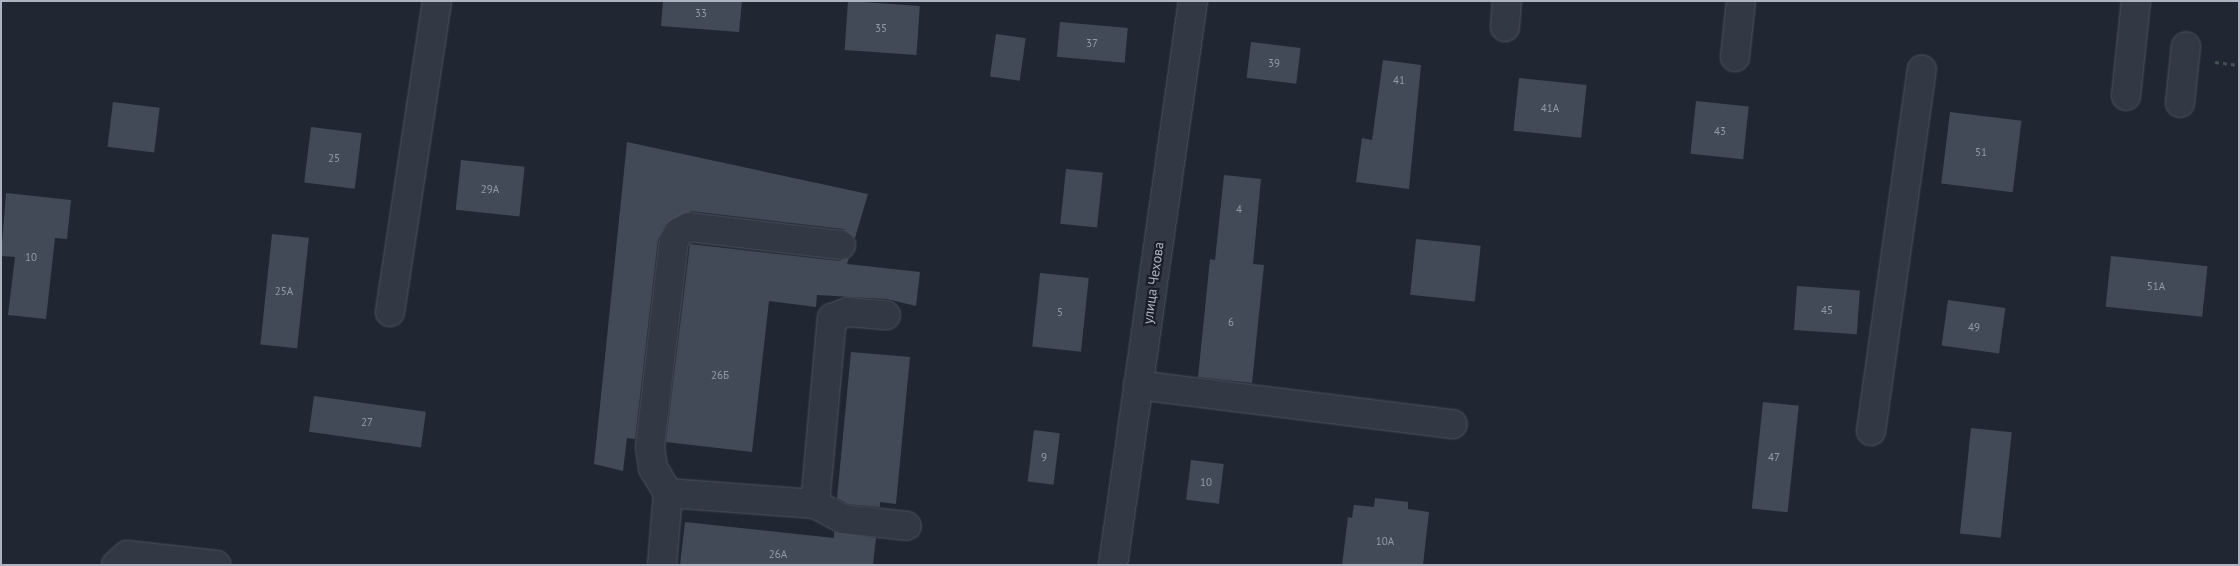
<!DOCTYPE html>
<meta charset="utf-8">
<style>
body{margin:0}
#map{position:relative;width:2240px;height:566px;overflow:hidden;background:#202733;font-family:"PT Sans",sans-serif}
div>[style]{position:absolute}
.building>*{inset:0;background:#424a58;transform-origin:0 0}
.path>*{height:3px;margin-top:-1.5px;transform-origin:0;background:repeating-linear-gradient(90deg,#425054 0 4px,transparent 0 8px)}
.roads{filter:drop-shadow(0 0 1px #4e545f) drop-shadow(0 0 1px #4e545f)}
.minor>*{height:28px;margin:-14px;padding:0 14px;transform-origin:14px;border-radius:14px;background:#333944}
span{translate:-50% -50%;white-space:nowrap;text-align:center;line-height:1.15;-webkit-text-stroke:4.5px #191e29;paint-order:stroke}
.number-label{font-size:11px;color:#929aa7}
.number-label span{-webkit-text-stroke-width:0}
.street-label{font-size:14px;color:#adb4c1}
.frame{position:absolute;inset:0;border:2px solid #adb4c1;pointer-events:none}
</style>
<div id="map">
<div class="building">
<div style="clip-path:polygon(663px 1px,742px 1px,739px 32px,661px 26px)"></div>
<div style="left:848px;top:1px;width:72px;height:49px;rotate:4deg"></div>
<div style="left:1060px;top:22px;width:68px;height:35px;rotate:5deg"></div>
<div style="left:996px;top:34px;width:30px;height:43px;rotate:8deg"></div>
<div style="left:1251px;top:42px;width:50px;height:36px;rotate:7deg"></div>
<div style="clip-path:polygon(1383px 60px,1421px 65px,1409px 189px,1356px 182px,1362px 138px,1372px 140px)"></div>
<div style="left:1519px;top:78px;width:68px;height:53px;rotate:6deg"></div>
<div style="left:1696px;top:101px;width:53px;height:53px;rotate:6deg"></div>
<div style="left:113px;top:102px;width:47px;height:45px;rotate:7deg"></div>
<div style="left:1950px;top:112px;width:72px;height:72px;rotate:7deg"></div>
<div style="left:311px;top:127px;width:51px;height:56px;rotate:7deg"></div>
<div style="clip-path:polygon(627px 142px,868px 194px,855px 238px,843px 229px,691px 211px,666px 224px,658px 239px,635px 439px,627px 438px,623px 471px,594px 464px)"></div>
<div style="left:461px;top:160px;width:64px;height:50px;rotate:6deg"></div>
<div style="left:1066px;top:169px;width:37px;height:55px;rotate:6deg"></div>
<div style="clip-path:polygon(1224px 175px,1261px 179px,1253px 264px,1264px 265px,1252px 383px,1198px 377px,1210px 259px,1215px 260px)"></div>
<div style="clip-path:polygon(6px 193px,71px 200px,67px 239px,55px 238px,46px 319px,8px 315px,15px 257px,1px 256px)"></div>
<div style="left:272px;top:234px;width:37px;height:111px;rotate:6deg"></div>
<div style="left:1416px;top:239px;width:65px;height:56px;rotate:6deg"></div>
<div style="clip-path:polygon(690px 244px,839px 261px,849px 258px,847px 264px,920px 272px,916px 306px,887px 299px,817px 295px,816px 307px,769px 301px,752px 452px,666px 442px)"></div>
<div style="left:2111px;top:256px;width:97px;height:51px;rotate:6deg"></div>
<div style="left:1040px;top:273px;width:49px;height:74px;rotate:6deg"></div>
<div style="left:1797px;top:286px;width:63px;height:44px;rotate:4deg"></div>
<div style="left:1948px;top:300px;width:58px;height:46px;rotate:8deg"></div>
<div style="clip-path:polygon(851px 352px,910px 357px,896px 504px,880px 502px,880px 507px,848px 504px,837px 498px)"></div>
<div style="left:314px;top:396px;width:113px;height:36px;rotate:8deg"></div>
<div style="left:1763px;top:402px;width:36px;height:107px;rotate:6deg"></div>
<div style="left:1971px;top:428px;width:41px;height:106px;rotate:6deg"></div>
<div style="left:1034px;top:430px;width:26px;height:52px;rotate:7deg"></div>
<div style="left:1191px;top:460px;width:33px;height:40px;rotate:7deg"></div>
<div style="clip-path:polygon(1375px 498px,1408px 502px,1408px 509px,1429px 512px,1423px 565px,1342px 565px,1348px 517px,1352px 518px,1354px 505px,1374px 507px)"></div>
<div style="clip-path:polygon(685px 522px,834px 538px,834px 532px,876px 538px,873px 565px,680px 565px)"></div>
</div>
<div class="path">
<div style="left:2215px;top:62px;width:24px;rotate:7deg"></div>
</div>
<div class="roads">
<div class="minor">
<div style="left:1505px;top:27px;width:26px;rotate:-86deg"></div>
<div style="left:1735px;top:57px;width:56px;rotate:-83.9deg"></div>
<div style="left:2126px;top:96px;width:96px;rotate:-84deg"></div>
<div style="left:2180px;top:103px;width:57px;rotate:-84deg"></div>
<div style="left:390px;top:312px;width:315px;rotate:-81.4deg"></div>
<div style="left:1138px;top:385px;width:317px;rotate:7.1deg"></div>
<div style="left:1871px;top:431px;width:365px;rotate:-82deg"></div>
<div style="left:668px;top:493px;width:29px;rotate:-121deg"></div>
<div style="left:653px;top:468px;width:21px;rotate:-98deg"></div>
<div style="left:650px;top:447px;width:207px;rotate:-83.4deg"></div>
<div style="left:674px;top:241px;width:10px;rotate:-61deg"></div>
<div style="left:679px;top:232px;width:11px;rotate:-27deg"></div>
<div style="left:689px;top:227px;width:153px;rotate:6.8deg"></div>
<div style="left:815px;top:504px;width:32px;rotate:28deg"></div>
<div style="left:843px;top:519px;width:64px;rotate:6.2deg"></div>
<div style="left:116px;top:565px;width:15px;rotate:-42deg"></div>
<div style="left:127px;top:555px;width:90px;rotate:6.4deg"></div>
<div style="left:662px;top:565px;width:72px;rotate:-85.2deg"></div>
<div style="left:668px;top:493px;width:147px;rotate:4.3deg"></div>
<div style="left:815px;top:504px;width:187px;rotate:-84.8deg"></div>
<div style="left:832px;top:318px;width:17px;rotate:-21deg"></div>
<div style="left:848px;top:312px;width:38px;rotate:5deg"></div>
<div style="left:1113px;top:565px;width:570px;rotate:-81.93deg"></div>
</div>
</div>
<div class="number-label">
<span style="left:701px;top:13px">33</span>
<span style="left:881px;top:28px">35</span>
<span style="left:1092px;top:43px">37</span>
<span style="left:1274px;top:63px">39</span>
<span style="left:1399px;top:80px">41</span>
<span style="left:1550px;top:108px">41А</span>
<span style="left:1720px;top:131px">43</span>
<span style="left:1981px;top:152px">51</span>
<span style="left:334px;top:158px">25</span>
<span style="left:490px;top:189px">29А</span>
<span style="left:1239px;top:209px">4</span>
<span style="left:31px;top:257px">10</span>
<span style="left:2156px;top:286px">51А</span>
<span style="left:284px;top:291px">25А</span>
<span style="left:1827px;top:310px">45</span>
<span style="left:1060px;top:312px">5</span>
<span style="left:1231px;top:322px">6</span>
<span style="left:1974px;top:327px">49</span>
<span style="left:720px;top:375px">26Б</span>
<span style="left:367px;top:422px">27</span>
<span style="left:1044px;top:457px">9</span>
<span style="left:1774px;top:457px">47</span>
<span style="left:1206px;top:482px">10</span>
<span style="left:1385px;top:541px">10А</span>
<span style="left:778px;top:554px">26А</span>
</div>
<div class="street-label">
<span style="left:1153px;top:283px;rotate:-82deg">улица Чехова</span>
</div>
<div class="frame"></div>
</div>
